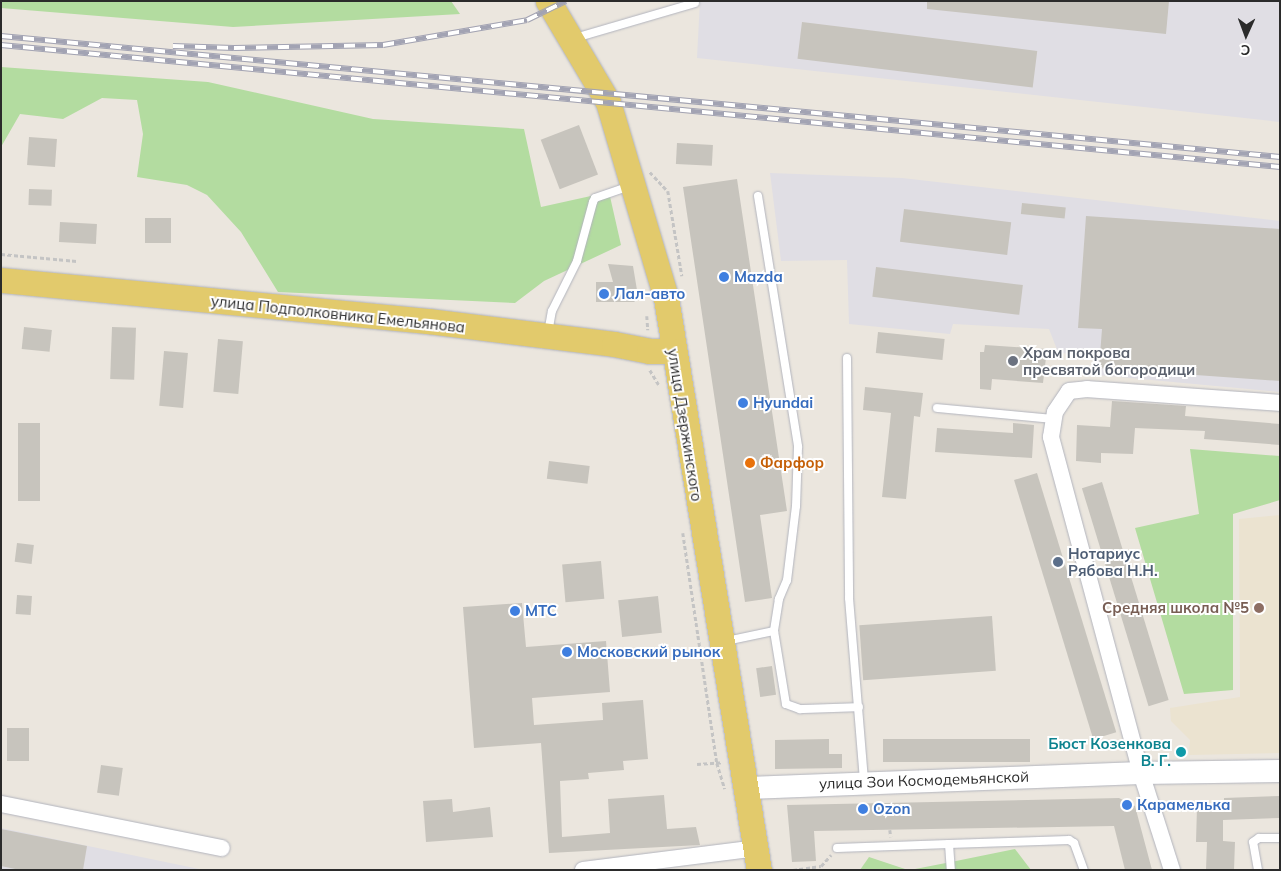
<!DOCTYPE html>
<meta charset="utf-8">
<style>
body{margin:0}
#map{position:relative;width:1281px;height:871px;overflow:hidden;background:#ebe6de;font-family:Mulish,sans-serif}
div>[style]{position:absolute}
.industrial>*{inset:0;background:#e0dee4}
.education>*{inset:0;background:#ebe3d0}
.green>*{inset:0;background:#b3dca0}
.building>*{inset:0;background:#c7c4bd;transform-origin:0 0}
.path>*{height:2.5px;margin-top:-1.25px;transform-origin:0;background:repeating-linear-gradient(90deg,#c4c4c4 0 4px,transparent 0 6.5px)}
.roads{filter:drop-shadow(0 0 1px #b2b4bd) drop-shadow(0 0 1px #b2b4bd)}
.service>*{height:8px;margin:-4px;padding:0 4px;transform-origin:4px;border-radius:4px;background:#fff}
.minor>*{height:16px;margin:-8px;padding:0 8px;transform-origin:8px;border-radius:8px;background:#fff}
.secondary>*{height:22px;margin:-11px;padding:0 11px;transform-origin:11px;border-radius:11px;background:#fff}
.primary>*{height:25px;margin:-12.5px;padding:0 12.5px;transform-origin:12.5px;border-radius:12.5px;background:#e2ca6c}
.rail>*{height:5.5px;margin-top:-2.75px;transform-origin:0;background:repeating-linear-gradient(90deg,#fff 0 11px,#a2a3b3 0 22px);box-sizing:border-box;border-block:1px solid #a2a3b3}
.dots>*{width:14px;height:14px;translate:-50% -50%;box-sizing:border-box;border:2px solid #fff;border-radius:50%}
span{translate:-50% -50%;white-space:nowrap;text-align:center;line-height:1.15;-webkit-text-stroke:4px #fff;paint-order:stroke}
.shop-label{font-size:15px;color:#366cbe;font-weight:700}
.left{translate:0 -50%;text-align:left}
.street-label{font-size:15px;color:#2b2b2b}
.worship-label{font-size:15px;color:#5b616d;font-weight:700}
.food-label{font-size:15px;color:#c56008;font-weight:700}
.service-label{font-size:15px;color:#4e5e75;font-weight:700}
.education-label{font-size:15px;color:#785e54;font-weight:700}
.right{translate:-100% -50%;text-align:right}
.culture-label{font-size:15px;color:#0d838f;font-weight:700}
.frame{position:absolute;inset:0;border:2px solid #2b2b2b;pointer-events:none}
.north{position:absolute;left:1221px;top:10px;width:50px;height:50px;-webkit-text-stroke:4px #fff;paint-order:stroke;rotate:182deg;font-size:14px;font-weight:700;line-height:20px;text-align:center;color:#2b2b2b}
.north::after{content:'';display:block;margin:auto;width:18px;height:22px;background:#2b2b2b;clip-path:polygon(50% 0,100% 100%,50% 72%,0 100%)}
</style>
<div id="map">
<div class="industrial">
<div style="clip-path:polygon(700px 1px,1280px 1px,1280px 122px,697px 58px)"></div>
<div style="clip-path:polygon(770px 173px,902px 178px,1280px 221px,1280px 392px,1098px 375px,1098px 360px,1058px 352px,1049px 329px,953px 324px,950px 334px,849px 324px,847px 260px,781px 261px)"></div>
<div style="clip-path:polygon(1px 828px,204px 870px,1px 870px)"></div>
</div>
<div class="education">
<div style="clip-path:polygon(1280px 515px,1280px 753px,1189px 755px,1190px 740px,1171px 721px,1170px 708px,1240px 697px,1239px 519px)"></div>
</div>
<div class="green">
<div style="clip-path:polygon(1px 1px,451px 1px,460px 14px,233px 27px,1px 8px)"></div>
<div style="clip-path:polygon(1px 67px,208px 82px,373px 119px,524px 129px,541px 207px,609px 192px,621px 245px,544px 281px,515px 303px,278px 292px,241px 232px,207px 195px,187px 185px,137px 177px,143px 134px,137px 100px,102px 98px,63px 119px,20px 114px,1px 147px)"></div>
<div style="clip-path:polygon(1190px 449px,1280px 456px,1280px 500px,1233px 514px,1233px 690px,1184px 694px,1135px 528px,1199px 514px)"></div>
<div style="clip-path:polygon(1015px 849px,1031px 870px,910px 870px,951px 862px)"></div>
<div style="clip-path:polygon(869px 857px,908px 870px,860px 870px)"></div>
</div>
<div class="building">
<div style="clip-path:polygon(927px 1px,1169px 1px,1166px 34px,927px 9px)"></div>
<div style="left:802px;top:22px;width:237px;height:37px;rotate:7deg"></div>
<div style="left:579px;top:125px;width:53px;height:41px;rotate:69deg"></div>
<div style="left:29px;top:137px;width:28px;height:28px;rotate:4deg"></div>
<div style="left:677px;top:143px;width:36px;height:21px;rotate:3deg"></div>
<div style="clip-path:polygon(737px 179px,787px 511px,760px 515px,772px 598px,745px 602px,683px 187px)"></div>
<div style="left:29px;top:189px;width:23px;height:16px;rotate:2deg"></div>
<div style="left:1022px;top:203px;width:44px;height:11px;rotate:6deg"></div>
<div style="left:904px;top:209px;width:108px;height:33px;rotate:7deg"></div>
<div style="clip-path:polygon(1086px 216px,1280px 229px,1280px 381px,1099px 368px,1102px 329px,1078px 328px)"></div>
<div style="left:145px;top:218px;width:26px;height:25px"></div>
<div style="left:60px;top:222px;width:37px;height:20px;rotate:3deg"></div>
<div style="clip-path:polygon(608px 264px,633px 266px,638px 296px,635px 302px,596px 302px,596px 282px,613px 282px)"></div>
<div style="left:876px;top:267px;width:148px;height:30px;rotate:7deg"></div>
<div style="left:24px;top:327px;width:28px;height:22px;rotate:6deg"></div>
<div style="left:112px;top:327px;width:24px;height:52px;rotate:2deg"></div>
<div style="left:878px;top:332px;width:67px;height:21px;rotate:6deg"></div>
<div style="left:218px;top:339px;width:25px;height:53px;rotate:5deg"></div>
<div style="clip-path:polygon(985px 345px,1047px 349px,1043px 383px,992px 379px,991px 390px,980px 389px,980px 352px,984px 352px)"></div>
<div style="left:164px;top:351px;width:24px;height:55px;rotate:5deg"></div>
<div style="clip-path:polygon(865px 387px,923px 393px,920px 417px,914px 416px,906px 499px,882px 497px,891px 413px,863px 410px)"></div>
<div style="clip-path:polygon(1112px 401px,1186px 406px,1185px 416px,1280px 424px,1280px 445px,1204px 439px,1205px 431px,1135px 428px,1133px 454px,1101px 453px,1101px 463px,1076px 461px,1077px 425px,1110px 427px)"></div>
<div style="left:18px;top:423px;width:22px;height:78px"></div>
<div style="clip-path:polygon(1013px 423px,1034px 425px,1032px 458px,935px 452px,937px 428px,1013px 433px)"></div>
<div style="left:549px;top:461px;width:41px;height:18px;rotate:7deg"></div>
<div style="left:1037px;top:473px;width:271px;height:24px;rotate:73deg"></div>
<div style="left:1102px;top:482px;width:228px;height:21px;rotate:73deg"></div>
<div style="left:17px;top:543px;width:17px;height:19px;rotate:7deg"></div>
<div style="left:601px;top:561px;width:38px;height:39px;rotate:85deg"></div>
<div style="left:17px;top:595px;width:15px;height:19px;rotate:4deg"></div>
<div style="left:658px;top:596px;width:37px;height:40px;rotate:84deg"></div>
<div style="clip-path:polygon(522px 603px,526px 647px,606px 641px,610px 692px,532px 698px,534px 725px,603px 720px,602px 703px,643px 700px,648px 759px,623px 761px,624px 770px,588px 773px,589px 779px,560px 781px,562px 837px,610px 833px,608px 799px,664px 795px,667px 829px,696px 827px,700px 845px,549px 853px,541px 743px,474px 748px,463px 607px)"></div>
<div style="left:992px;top:616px;width:55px;height:133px;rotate:86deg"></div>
<div style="left:772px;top:666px;width:29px;height:16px;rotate:82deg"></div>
<div style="left:7px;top:728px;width:22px;height:33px"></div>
<div style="clip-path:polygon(829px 739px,829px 754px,842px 754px,842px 768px,775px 769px,775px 740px)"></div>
<div style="left:1030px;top:739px;width:23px;height:147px;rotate:90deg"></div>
<div style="left:101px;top:765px;width:22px;height:28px;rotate:8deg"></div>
<div style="clip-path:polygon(1280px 796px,1280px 818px,1223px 820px,1223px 841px,1235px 842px,1234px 870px,1206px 870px,1207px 842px,1196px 842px,1197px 807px,1224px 808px,1224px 798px)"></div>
<div style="clip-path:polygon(1119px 798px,1135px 806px,1152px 870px,1125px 870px,1114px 826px,814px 831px,816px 861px,792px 862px,787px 805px)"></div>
<div style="clip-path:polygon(452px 799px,453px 812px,490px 807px,493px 837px,426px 842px,423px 801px)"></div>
<div style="clip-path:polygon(1px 829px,87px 846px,83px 870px,20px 870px,1px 866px)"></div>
</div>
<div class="path">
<div style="left:650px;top:172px;width:26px;rotate:47deg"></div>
<div style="left:668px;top:191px;width:86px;rotate:80.6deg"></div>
<div style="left:1px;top:254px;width:76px;rotate:5.3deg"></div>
<div style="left:647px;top:316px;width:14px;rotate:86deg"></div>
<div style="left:650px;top:370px;width:17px;rotate:59deg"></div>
<div style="left:683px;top:533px;width:232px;rotate:81.6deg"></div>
<div style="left:717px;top:763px;width:27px;rotate:73deg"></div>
<div style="left:697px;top:764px;width:26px;rotate:-4deg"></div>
<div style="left:890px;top:830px;width:7px;rotate:82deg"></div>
<div style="left:793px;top:870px;width:28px;rotate:-8deg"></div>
<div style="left:821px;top:866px;width:15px;rotate:-48deg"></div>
</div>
<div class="roads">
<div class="service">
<div style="left:575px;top:38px;width:125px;rotate:-16.3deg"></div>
<div style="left:758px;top:196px;width:254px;rotate:80.9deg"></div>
<div style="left:798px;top:447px;width:59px;rotate:91.9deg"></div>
<div style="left:796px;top:506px;width:75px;rotate:96.9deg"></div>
<div style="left:787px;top:580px;width:21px;rotate:113deg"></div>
<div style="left:779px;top:599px;width:32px;rotate:99deg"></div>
<div style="left:774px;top:631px;width:74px;rotate:80.7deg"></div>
<div style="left:786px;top:704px;width:15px;rotate:20deg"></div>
<div style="left:800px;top:709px;width:59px;rotate:-1.9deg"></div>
<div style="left:548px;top:333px;width:22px;rotate:-80deg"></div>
<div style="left:552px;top:311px;width:56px;rotate:-63.4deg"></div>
<div style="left:577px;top:261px;width:61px;rotate:-74.8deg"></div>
<div style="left:593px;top:202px;width:4px;rotate:-63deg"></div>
<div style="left:595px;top:198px;width:37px;rotate:-19deg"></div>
<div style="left:847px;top:358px;width:240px;rotate:89.5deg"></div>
<div style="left:849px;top:598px;width:184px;rotate:85.3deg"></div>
<div style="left:937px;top:408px;width:118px;rotate:5.4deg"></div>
<div style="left:726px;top:641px;width:49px;rotate:-11.8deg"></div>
<div style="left:949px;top:844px;width:120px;rotate:-1.9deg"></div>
<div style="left:1069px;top:840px;width:6px;rotate:31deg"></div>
<div style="left:1074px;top:843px;width:29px;rotate:70deg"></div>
<div style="left:837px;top:848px;width:112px;rotate:-2deg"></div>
<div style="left:949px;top:844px;width:26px;rotate:86deg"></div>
<div style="left:1258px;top:870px;width:28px;rotate:-100deg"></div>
<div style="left:1253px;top:842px;width:7px;rotate:-34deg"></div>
<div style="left:1259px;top:838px;width:21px"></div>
</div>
<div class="minor">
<div style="left:1px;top:804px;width:225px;rotate:11.3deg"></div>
<div style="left:583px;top:870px;width:174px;rotate:-7.2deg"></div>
<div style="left:1172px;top:870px;width:102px;rotate:-107.7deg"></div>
<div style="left:1141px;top:773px;width:348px;rotate:-105deg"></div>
<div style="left:1051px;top:437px;width:25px;rotate:-81deg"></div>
<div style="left:1055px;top:412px;width:25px;rotate:-56deg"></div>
<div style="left:1069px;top:391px;width:18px;rotate:-6deg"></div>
<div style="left:1087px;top:389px;width:194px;rotate:4.1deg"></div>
</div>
<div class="secondary">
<div style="left:748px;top:788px;width:393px;rotate:-2.2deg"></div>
<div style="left:1141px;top:773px;width:139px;rotate:-0.8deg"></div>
</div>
<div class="primary">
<div style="left:548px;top:1px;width:117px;rotate:59.3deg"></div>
<div style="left:608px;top:102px;width:204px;rotate:73.5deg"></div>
<div style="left:666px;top:298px;width:580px;rotate:80.77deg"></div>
<div style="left:1px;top:280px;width:429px;rotate:5.5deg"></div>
<div style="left:428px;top:321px;width:187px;rotate:7deg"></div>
<div style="left:614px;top:344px;width:36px;rotate:11deg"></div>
<div style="left:649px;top:351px;width:25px"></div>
</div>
</div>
<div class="rail">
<div style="left:1px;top:36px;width:1285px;rotate:5.4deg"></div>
<div style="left:1px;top:45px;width:1285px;rotate:5.45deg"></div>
<div style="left:173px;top:46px;width:61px;rotate:1.9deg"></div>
<div style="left:234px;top:48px;width:149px;rotate:-1.2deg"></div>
<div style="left:383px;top:45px;width:146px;rotate:-9.8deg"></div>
<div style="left:527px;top:20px;width:43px;rotate:-26deg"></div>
</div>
<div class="dots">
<div style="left:724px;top:277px;background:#3f7fe0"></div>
<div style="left:604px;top:294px;background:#3f7fe0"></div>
<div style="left:1013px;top:361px;background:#6b7280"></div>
<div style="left:743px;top:403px;background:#3f7fe0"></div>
<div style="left:750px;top:463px;background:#e8710a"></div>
<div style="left:1058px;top:562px;background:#5c6f8a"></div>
<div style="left:1259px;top:608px;background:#8d6e63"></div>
<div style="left:515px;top:611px;background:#3f7fe0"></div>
<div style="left:567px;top:652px;background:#3f7fe0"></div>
<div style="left:1181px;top:752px;background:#0f9aa8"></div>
<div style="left:1127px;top:805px;background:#3f7fe0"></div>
<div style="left:863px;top:809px;background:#3f7fe0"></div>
</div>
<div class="shop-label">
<span class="left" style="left:734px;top:277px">Mazda</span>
<span class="left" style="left:614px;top:294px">Лал-авто</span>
<span class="left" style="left:753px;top:403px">Hyundai</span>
<span class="left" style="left:525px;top:611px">МТС</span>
<span class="left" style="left:577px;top:652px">Московский рынок</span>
<span class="left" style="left:1137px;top:805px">Карамелька</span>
<span class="left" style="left:873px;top:809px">Ozon</span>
</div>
<div class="street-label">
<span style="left:338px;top:314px;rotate:6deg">улица Подполковника Емельянова</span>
<span style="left:685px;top:425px;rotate:81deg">улица Дзержинского</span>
<span style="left:924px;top:780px;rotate:-2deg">улица Зои Космодемьянской</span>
</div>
<div class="worship-label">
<span class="left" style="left:1023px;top:361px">Храм покрова<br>пресвятой богородици</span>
</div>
<div class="food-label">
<span class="left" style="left:760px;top:463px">Фарфор</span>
</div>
<div class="service-label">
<span class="left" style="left:1068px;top:562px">Нотариус<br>Рябова Н.Н.</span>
</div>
<div class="education-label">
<span class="right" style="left:1249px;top:608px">Средняя школа №5</span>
</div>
<div class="culture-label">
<span class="right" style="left:1171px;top:752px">Бюст Козенкова<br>В. Г.</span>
</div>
<div class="frame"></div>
<div class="north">С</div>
</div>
